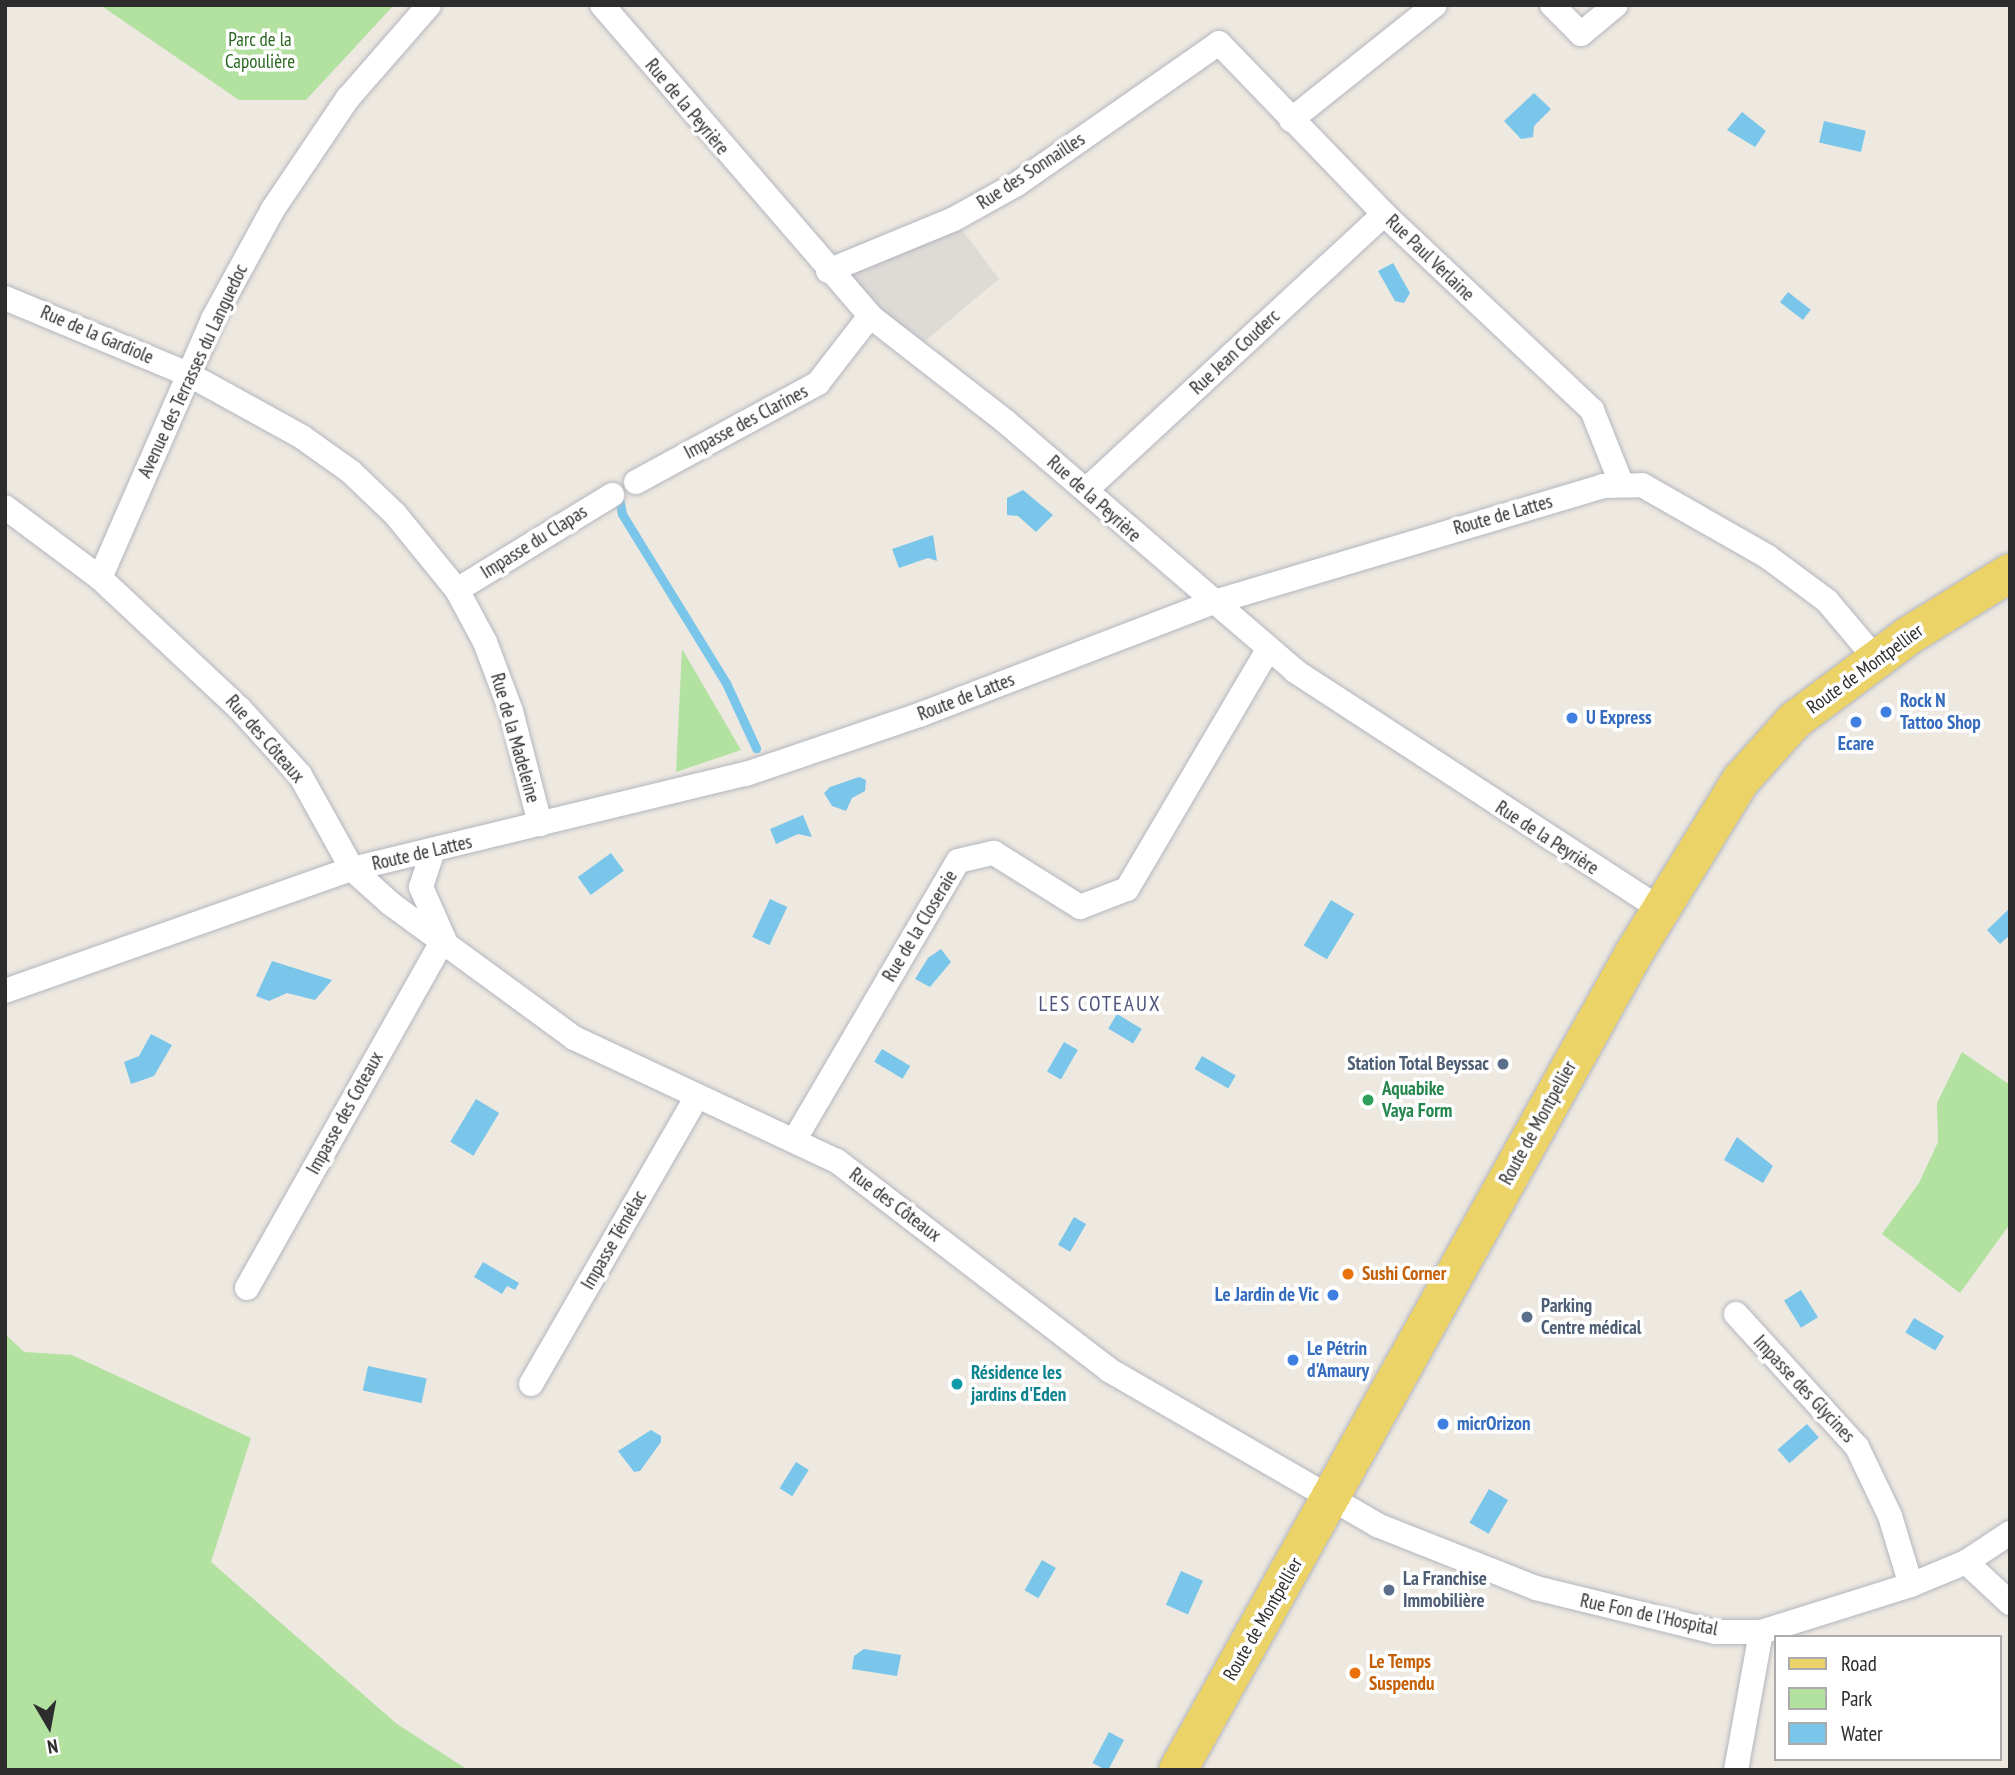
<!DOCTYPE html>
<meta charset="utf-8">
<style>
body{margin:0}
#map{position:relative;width:2015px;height:1775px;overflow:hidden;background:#ede8e0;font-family:"PT Sans Narrow",sans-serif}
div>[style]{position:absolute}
.green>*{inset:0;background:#b2e1a0}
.plaza>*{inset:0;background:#dedbd7}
.water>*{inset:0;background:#79c6ea;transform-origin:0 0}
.stream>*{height:9px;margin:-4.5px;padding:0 4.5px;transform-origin:4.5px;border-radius:4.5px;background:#79c6ea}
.roads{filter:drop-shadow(0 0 2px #b3b5bf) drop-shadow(0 0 2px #b3b5bf)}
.minor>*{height:24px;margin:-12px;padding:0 12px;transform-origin:12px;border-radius:12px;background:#fff}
.primary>*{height:38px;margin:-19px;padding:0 19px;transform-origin:19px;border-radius:19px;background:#ebd368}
.dots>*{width:19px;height:19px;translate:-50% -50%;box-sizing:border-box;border:4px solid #fff;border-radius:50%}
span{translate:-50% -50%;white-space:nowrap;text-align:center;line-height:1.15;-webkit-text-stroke:7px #fff;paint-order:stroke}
.park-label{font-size:19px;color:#2a681f}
.street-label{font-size:19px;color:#2d2d2d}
.shop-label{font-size:19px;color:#366cbe;font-weight:700}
.left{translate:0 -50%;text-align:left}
.right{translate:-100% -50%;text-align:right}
.service-label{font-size:19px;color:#4e5e75;font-weight:700}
.leisure-label{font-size:19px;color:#27864d;font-weight:700}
.food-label{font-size:19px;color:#c56008;font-weight:700}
.culture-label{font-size:19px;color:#0d838f;font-weight:700}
.neighbourhood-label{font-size:21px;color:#4f547c;letter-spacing:2px}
.frame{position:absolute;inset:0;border:7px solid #2d2d2d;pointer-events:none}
.legend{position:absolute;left:1774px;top:1635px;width:228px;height:126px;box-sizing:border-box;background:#fff;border:2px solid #ababab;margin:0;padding:9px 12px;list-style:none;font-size:21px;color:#2d2d2d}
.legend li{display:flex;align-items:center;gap:14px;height:35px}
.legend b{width:35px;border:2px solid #ababab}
.north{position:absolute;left:14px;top:1691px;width:70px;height:70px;-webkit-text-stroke:5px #fff;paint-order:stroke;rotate:170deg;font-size:19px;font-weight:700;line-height:28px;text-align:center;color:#2d2d2d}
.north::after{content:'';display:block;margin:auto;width:24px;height:32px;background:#2d2d2d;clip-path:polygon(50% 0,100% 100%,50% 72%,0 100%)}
</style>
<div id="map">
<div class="green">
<div style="clip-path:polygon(100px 5px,394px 5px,306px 100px,239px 100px)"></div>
<div style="clip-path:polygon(682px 649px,741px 750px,676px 772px)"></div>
<div style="clip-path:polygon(1962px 1052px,2010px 1085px,2010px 1224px,1960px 1293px,1882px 1234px,1919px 1183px,1938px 1142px,1937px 1103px)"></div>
<div style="clip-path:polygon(5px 1334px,24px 1352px,72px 1355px,251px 1438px,211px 1562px,397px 1724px,468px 1770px,5px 1770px)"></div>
</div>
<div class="plaza">
<div style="clip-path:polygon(954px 219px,999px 279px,913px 351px,828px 271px)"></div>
</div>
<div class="water">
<div style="clip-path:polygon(1534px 93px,1551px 109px,1534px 126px,1533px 137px,1521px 139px,1504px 121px)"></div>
<div style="clip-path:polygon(1742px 112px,1766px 131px,1755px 147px,1727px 130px)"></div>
<div style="left:1824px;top:121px;width:43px;height:22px;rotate:13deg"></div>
<div style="clip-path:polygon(1393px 263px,1410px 293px,1404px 303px,1395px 301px,1378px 271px)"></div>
<div style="left:1788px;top:292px;width:29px;height:13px;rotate:38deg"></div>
<div style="clip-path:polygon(1023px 490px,1053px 515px,1036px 532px,1018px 516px,1007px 515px,1007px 498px)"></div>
<div style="clip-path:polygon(933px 535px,937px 561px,928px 558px,899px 568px,892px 549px)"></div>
<div style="clip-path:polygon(859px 777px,866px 780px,865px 791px,852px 798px,846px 811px,832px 806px,824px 793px,830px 787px)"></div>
<div style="clip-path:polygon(803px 815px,812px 837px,798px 834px,776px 844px,770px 829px)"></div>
<div style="left:611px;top:853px;width:22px;height:41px;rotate:54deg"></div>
<div style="left:770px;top:899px;width:19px;height:42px;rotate:25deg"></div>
<div style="left:1331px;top:900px;width:27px;height:53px;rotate:31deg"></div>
<div style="clip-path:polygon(2010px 908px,2010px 935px,2000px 944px,1987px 930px)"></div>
<div style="clip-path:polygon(941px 949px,951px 962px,930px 987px,915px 979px,928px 958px)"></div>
<div style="clip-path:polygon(272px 961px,332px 980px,315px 1000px,287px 993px,269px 1001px,256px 996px)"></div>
<div style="left:1117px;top:1014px;width:29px;height:17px;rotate:31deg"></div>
<div style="clip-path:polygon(151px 1034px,172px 1045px,154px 1076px,131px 1084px,124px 1062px,139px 1056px)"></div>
<div style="left:1064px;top:1042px;width:16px;height:34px;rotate:30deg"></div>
<div style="left:882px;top:1049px;width:33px;height:15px;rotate:31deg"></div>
<div style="left:1202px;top:1056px;width:39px;height:15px;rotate:30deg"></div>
<div style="left:476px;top:1099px;width:27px;height:50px;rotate:31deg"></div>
<div style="clip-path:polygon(1737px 1137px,1773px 1166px,1763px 1183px,1724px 1160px)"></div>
<div style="left:1074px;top:1217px;width:14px;height:32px;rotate:30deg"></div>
<div style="clip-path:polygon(483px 1262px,519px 1283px,515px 1290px,507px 1286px,502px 1294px,474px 1277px)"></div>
<div style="left:1801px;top:1290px;width:32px;height:20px;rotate:58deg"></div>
<div style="left:1914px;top:1318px;width:35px;height:17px;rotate:31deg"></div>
<div style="left:368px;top:1366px;width:60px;height:25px;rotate:12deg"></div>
<div style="left:1807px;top:1424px;width:18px;height:39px;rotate:49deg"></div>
<div style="clip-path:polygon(651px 1430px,661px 1436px,661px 1442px,640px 1471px,634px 1472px,618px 1451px)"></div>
<div style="left:796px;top:1462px;width:15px;height:31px;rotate:32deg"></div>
<div style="left:1489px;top:1489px;width:22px;height:39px;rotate:30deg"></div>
<div style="left:1042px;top:1560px;width:16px;height:35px;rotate:30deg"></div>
<div style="left:1181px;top:1571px;width:24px;height:37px;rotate:24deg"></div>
<div style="clip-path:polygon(864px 1649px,901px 1655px,897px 1676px,852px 1669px,854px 1656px)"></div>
<div style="left:1109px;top:1732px;width:17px;height:35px;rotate:28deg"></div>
</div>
<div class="stream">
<div style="left:620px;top:503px;width:11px;rotate:80deg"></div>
<div style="left:622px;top:514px;width:198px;rotate:58.4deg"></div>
<div style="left:726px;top:683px;width:72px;rotate:65.2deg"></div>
</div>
<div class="roads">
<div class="minor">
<div style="left:602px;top:5px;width:411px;rotate:49.2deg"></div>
<div style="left:870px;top:316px;width:172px;rotate:37.9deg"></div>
<div style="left:1006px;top:422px;width:381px;rotate:40.7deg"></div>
<div style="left:1295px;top:671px;width:434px;rotate:33.1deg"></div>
<div style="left:1552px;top:5px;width:41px;rotate:45deg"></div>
<div style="left:1581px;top:34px;width:45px;rotate:-39.6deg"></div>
<div style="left:1291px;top:120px;width:184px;rotate:-38.6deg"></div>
<div style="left:828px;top:271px;width:136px;rotate:-22.4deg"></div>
<div style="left:954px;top:219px;width:72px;rotate:-29.1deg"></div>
<div style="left:1017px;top:184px;width:246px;rotate:-34.9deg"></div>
<div style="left:1219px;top:43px;width:238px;rotate:46deg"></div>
<div style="left:1384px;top:214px;width:286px;rotate:43.3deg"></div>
<div style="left:1592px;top:410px;width:79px;rotate:68.3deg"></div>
<div style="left:5px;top:298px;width:198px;rotate:22.6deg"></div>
<div style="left:188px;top:374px;width:130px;rotate:28.9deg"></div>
<div style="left:302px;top:437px;width:60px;rotate:35.5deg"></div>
<div style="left:351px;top:472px;width:61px;rotate:43.7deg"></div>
<div style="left:395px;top:514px;width:98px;rotate:50.8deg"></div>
<div style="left:457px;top:590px;width:59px;rotate:61.7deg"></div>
<div style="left:485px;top:642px;width:74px;rotate:69.4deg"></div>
<div style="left:511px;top:711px;width:117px;rotate:75.6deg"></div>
<div style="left:636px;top:482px;width:207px;rotate:-28.5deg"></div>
<div style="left:818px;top:383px;width:85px;rotate:-52.2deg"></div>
<div style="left:1086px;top:490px;width:406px;rotate:-42.8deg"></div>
<div style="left:5px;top:507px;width:119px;rotate:36.8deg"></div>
<div style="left:100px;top:578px;width:192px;rotate:43.1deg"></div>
<div style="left:240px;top:709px;width:89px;rotate:47.7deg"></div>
<div style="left:300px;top:775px;width:107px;rotate:61deg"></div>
<div style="left:352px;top:869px;width:52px;rotate:41.9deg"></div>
<div style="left:391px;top:904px;width:227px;rotate:36.2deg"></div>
<div style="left:574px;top:1038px;width:290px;rotate:25.1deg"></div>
<div style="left:837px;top:1161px;width:343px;rotate:37.5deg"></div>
<div style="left:1109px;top:1370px;width:310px;rotate:30deg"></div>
<div style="left:1377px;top:1525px;width:171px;rotate:21.6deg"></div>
<div style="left:1536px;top:1588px;width:184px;rotate:13.8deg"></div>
<div style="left:1715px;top:1632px;width:46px"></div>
<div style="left:1761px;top:1632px;width:157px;rotate:-17.4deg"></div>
<div style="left:1911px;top:1585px;width:60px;rotate:-22.7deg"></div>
<div style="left:1966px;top:1562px;width:53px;rotate:-33.4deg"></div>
<div style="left:100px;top:578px;width:283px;rotate:-66.4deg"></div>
<div style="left:213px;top:319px;width:125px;rotate:-61.4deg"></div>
<div style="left:273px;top:209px;width:134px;rotate:-56deg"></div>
<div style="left:348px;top:98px;width:123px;rotate:-48.9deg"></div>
<div style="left:457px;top:590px;width:182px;rotate:-31.5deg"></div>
<div style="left:5px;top:991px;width:368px;rotate:-19.4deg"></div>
<div style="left:352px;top:869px;width:405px;rotate:-13.6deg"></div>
<div style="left:746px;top:774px;width:186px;rotate:-18.8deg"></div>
<div style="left:922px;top:714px;width:310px;rotate:-21deg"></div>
<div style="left:1211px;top:603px;width:409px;rotate:-16.6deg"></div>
<div style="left:1603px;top:486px;width:39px;rotate:-1deg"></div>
<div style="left:1642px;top:485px;width:145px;rotate:29.7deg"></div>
<div style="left:1768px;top:557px;width:74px;rotate:36.7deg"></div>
<div style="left:1827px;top:601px;width:76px;rotate:49.8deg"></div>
<div style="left:795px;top:1139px;width:322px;rotate:-59.6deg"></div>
<div style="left:958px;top:861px;width:37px;rotate:-13deg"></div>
<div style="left:994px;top:853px;width:102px;rotate:32.1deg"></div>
<div style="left:1080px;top:907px;width:50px;rotate:-21deg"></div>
<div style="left:1127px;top:889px;width:277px;rotate:-59.5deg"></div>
<div style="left:247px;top:1288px;width:401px;rotate:-60.6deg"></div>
<div style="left:444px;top:939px;width:57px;rotate:-113.9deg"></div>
<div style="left:421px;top:887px;width:39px;rotate:-72deg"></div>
<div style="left:1736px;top:1314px;width:180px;rotate:47.7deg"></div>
<div style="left:1857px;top:1447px;width:76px;rotate:64.4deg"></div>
<div style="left:1890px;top:1516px;width:72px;rotate:73.1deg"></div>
<div style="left:531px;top:1384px;width:332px;rotate:-60deg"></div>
<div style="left:1966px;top:1562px;width:60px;rotate:43deg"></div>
<div style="left:1736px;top:1770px;width:140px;rotate:-79.7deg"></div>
</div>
<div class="primary">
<div style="left:1178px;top:1770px;width:936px;rotate:-60.83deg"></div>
<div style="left:1634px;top:953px;width:203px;rotate:-58.3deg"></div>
<div style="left:1741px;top:780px;width:81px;rotate:-48deg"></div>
<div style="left:1795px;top:720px;width:141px;rotate:-36.6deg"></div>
<div style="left:1908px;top:636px;width:120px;rotate:-31.7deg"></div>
</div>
</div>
<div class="dots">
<div style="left:1886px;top:712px;background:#3f7fe0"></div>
<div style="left:1572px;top:718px;background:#3f7fe0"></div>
<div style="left:1856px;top:722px;background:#3f7fe0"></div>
<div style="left:1503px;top:1064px;background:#5c6f8a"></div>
<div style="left:1368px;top:1100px;background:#2e9e5b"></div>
<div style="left:1348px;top:1274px;background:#e8710a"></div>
<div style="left:1333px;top:1295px;background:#3f7fe0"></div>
<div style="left:1527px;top:1317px;background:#5c6f8a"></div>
<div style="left:1293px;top:1360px;background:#3f7fe0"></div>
<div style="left:957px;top:1384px;background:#0f9aa8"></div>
<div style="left:1443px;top:1424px;background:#3f7fe0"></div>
<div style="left:1389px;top:1590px;background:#5c6f8a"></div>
<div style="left:1355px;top:1673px;background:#e8710a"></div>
</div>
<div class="park-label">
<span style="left:260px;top:51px">Parc de la<br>Capoulière</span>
</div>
<div class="street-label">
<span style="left:687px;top:107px;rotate:50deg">Rue de la Peyrière</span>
<span style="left:1031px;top:171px;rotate:-33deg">Rue des Sonnailles</span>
<span style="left:1430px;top:258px;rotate:44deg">Rue Paul Verlaine</span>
<span style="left:97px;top:335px;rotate:23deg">Rue de la Gardiole</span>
<span style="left:1235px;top:352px;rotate:-43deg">Rue Jean Couderc</span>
<span style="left:193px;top:371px;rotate:-65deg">Avenue des Terrasses du Languedoc</span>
<span style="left:746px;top:422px;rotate:-28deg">Impasse des Clarines</span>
<span style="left:1094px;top:499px;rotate:42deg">Rue de la Peyrière</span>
<span style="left:1503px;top:515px;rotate:-16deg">Route de Lattes</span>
<span style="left:534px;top:542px;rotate:-32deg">Impasse du Clapas</span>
<span style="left:1865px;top:669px;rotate:-36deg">Route de Montpellier</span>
<span style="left:966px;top:697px;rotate:-21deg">Route de Lattes</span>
<span style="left:515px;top:738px;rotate:74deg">Rue de la Madeleine</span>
<span style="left:265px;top:739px;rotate:49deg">Rue des Côteaux</span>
<span style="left:1547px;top:838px;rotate:33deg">Rue de la Peyrière</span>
<span style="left:422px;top:853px;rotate:-13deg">Route de Lattes</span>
<span style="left:920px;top:926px;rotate:-59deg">Rue de la Closeraie</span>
<span style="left:345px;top:1113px;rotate:-61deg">Impasse des Coteaux</span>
<span style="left:1538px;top:1123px;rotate:-61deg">Route de Montpellier</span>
<span style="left:895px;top:1205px;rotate:37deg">Rue des Côteaux</span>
<span style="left:614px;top:1240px;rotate:-60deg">Impasse Témélac</span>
<span style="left:1804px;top:1389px;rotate:47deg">Impasse des Glycines</span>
<span style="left:1649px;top:1615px;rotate:12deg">Rue Fon de l'Hospital</span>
<span style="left:1263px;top:1619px;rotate:-60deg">Route de Montpellier</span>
</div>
<div class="shop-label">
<span class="left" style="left:1900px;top:712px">Rock N<br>Tattoo Shop</span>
<span class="left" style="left:1586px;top:718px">U Express</span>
<span style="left:1856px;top:744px">Ecare</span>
<span class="right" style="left:1319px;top:1295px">Le Jardin de Vic</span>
<span class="left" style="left:1307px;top:1360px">Le Pétrin<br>d'Amaury</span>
<span class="left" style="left:1457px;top:1424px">micrOrizon</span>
</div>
<div class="service-label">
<span class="right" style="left:1489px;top:1064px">Station Total Beyssac</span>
<span class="left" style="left:1541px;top:1317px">Parking<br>Centre médical</span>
<span class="left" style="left:1403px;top:1590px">La Franchise<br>Immobilière</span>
</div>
<div class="leisure-label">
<span class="left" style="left:1382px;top:1100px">Aquabike<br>Vaya Form</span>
</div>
<div class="food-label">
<span class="left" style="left:1362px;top:1274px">Sushi Corner</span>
<span class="left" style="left:1369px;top:1673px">Le Temps<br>Suspendu</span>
</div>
<div class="culture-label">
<span class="left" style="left:971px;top:1384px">Résidence les<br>jardins d'Eden</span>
</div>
<div class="neighbourhood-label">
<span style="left:1100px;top:1004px">LES COTEAUX</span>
</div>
<div class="frame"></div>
<ul class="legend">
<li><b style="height:9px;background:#ebd368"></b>Road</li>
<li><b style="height:19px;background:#b2e1a0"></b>Park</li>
<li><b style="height:19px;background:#79c6ea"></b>Water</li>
</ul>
<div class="north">N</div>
</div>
